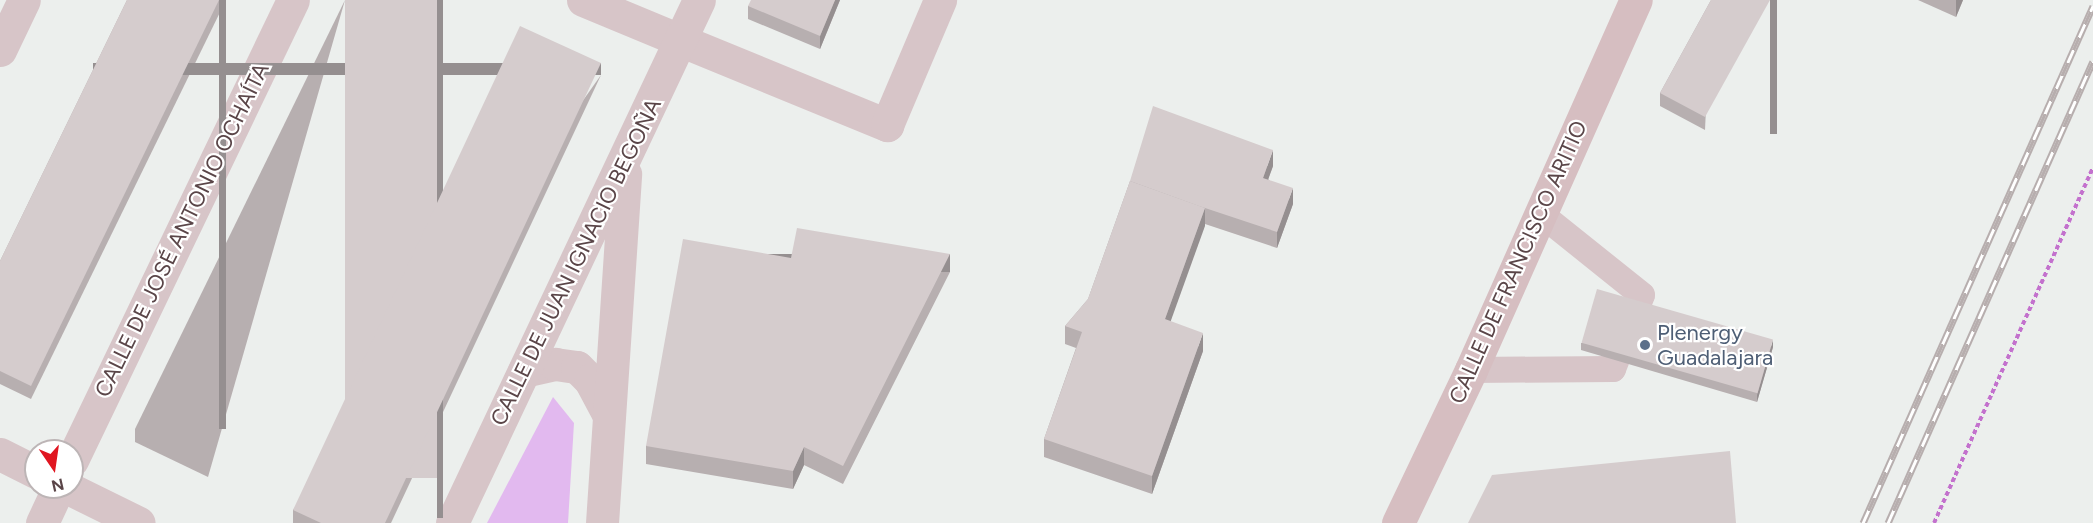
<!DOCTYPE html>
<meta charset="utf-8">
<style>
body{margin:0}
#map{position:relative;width:2093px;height:523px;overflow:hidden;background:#ecefed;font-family:Figtree,sans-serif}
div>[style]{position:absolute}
.green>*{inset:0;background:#e2b9ef}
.path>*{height:4px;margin-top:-2px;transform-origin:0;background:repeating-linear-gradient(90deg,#c371cd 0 4.5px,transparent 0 7.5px)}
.service>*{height:26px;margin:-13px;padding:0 13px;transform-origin:13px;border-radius:13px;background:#d7c5c8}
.pedestrian>*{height:33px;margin:-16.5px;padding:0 16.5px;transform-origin:16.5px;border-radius:16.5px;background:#d7c5c8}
.minor>*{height:33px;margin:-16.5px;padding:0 16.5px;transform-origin:16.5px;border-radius:16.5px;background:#d7c5c8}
.secondary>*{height:33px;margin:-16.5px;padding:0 16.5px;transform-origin:16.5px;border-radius:16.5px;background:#d6bec1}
.rail>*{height:7px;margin-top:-3.5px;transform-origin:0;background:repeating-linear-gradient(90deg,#fff 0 14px,#b7aeae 0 28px);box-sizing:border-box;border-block:2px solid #b7aeae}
.wall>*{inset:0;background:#b7afb0}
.shaded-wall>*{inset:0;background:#958f90;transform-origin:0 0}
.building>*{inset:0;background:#d5cccd;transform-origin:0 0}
.dots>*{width:16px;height:16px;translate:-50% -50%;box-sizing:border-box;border:3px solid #fff;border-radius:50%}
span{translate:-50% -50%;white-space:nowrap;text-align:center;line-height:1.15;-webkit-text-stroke:4.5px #fff;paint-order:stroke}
.street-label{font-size:22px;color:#5a4548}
.service-label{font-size:22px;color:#4e5e75}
.left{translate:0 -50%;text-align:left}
.north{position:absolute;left:24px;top:439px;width:60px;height:60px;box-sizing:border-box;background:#fff;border:2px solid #bdb5b6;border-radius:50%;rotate:167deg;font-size:16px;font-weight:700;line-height:24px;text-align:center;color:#5a4548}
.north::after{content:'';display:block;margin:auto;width:21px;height:27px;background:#e01621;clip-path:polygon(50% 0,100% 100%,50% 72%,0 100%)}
</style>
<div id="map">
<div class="green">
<div style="clip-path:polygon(553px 397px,574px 423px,568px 523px,487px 523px)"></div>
</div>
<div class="path">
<div style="left:1934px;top:523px;width:389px;rotate:-65.9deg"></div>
</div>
<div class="service">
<div style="left:1471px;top:370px;width:142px;rotate:-0.4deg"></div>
<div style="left:1613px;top:369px;width:79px;rotate:-68.6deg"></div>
<div style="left:1642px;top:295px;width:129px;rotate:-141.3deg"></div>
</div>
<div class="pedestrian">
<div style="left:682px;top:41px;width:222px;rotate:22.3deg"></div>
<div style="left:887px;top:125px;width:136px;rotate:-67deg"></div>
<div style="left:0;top:454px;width:40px;rotate:26.6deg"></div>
<div style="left:66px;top:487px;width:81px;rotate:26.3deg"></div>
</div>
<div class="minor">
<div style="left:583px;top:0;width:107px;rotate:22.5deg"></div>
<div style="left:0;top:50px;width:55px;rotate:-64.4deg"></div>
<div style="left:524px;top:371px;width:32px;rotate:-13deg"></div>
<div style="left:555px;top:364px;width:22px;rotate:8deg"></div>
<div style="left:577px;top:367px;width:18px;rotate:45deg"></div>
<div style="left:590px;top:380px;width:38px;rotate:62deg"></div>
<div style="left:72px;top:460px;width:510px;rotate:-64.34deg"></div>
<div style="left:42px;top:523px;width:40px;rotate:-65deg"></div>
<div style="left:452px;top:523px;width:578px;rotate:-64.72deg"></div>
<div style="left:602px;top:523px;width:350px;rotate:-86.2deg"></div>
</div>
<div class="secondary">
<div style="left:1398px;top:523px;width:170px;rotate:-64.5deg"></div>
<div style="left:1471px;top:370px;width:405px;rotate:-66deg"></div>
</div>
<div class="rail">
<div style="left:1863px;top:523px;width:566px;rotate:-66.02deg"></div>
<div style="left:1888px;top:523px;width:505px;rotate:-66.07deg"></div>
</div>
<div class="wall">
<div style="clip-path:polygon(127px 0,226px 0,31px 399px,0 384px,0 261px)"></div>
<div style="clip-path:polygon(345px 0,208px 477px,135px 442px,135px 429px)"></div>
<div style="clip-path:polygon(840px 0,820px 49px,748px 19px,748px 6px)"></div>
<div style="clip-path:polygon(1711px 0,1705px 130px,1660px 106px,1660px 93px)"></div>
<div style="clip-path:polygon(1918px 0,1963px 0,1956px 17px)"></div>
<div style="clip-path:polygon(601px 75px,391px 523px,293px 523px,293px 510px)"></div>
<div style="clip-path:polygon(1273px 166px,1268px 179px,1293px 204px,1277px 248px,1205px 224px,1170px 321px,1203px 351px,1152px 494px,1044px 457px,1044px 439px,1076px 348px,1065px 344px,1065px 326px,1088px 299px,1130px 181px)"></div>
<div style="clip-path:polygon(791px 258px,950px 272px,843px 484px,804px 465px,793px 489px,646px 464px,646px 446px)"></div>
<div style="clip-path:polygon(1581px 343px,1773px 347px,1757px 402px,1581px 350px)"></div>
</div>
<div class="shaded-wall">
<div style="left:219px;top:0;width:7px;height:429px"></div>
<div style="left:437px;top:0;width:6px;height:518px"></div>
<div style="clip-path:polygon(835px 0,840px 0,820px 49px,820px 36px)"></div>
<div style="left:1770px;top:0;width:7px;height:134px"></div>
<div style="clip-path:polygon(1956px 0,1963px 0,1956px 17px)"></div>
<div style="left:601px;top:63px;width:12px;height:508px;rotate:90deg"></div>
<div style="clip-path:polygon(1273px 150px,1273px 166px,1263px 194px,1263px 178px)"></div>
<div style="clip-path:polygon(1293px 188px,1293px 204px,1277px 248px,1277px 232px)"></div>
<div style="clip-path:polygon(1205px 208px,1205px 226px,1165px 337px,1165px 319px)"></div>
<div style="left:950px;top:254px;width:18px;height:237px;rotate:90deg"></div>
<div style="clip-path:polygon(1203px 333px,1203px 351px,1152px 494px,1152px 476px)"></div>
<div style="clip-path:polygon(1773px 340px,1773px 347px,1757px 402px,1757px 395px)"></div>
<div style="clip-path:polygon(804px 447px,804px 465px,793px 489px,793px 471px)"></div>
</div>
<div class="building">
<div style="clip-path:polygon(127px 0,219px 0,31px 386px,0 371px,0 261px)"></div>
<div style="left:345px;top:0;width:92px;height:478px"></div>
<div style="clip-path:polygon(751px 0,835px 0,820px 36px,748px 6px)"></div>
<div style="clip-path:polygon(1711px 0,1770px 0,1705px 117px,1660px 93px)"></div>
<div style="clip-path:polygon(520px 26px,601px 63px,385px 523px,321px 523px,293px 510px)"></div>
<div style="clip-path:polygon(1153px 106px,1273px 150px,1263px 178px,1293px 188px,1277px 232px,1199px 206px,1130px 181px)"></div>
<div style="clip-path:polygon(1130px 181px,1205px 208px,1165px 319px,1203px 333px,1152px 476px,1044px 439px,1082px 332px,1065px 326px,1088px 299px)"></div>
<div style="clip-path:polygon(797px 228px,950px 254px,843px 466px,804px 447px,793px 471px,646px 446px,683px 239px,791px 258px)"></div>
<div style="left:1597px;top:289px;width:183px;height:56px;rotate:16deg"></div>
<div style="clip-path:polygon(1730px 451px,1736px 523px,1468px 523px,1492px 475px)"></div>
</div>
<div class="dots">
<div style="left:1645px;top:345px;background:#5c6f8a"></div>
</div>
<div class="street-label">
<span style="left:182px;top:230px;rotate:-64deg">CALLE DE JOSÉ ANTONIO OCHAÍTA</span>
<span style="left:576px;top:262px;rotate:-64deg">CALLE DE JUAN IGNACIO BEGOÑA</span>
<span style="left:1518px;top:262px;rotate:-66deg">CALLE DE FRANCISCO ARITIO</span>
</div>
<div class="service-label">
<span class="left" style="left:1657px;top:345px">Plenergy<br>Guadalajara</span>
</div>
<div class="north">N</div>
</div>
